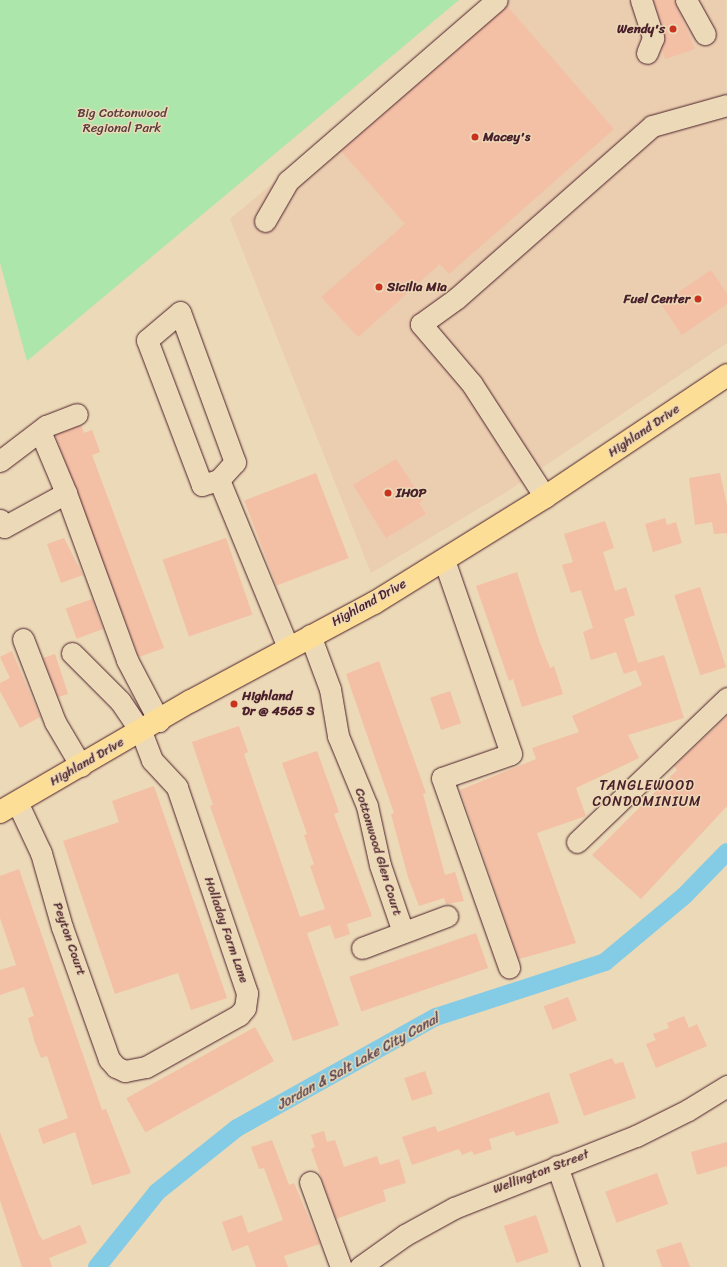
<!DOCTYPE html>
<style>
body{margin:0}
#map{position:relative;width:727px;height:1267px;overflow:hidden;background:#ecd9b7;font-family:Sriracha,sans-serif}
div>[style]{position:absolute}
.built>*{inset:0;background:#ebcdaf}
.green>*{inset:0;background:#ade6ab}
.canal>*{height:18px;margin:-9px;padding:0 9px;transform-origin:9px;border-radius:9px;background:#84cce5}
.building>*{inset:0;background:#f3bfa5;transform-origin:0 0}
.roads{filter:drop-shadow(0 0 1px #4a1f2b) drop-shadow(0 0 1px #4a1f2b)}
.minor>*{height:21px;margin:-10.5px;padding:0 10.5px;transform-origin:10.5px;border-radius:10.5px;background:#ecd9b7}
.major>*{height:22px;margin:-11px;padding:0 11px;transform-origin:11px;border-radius:11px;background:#fdde96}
.dots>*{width:11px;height:11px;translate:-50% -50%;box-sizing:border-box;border:2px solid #ecd9b7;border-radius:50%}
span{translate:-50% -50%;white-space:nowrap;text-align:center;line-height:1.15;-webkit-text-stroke:3px #ecd9b7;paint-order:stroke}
.poi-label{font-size:13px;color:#4a1f2b;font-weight:700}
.right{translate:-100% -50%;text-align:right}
.left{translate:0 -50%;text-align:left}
.park-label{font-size:13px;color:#593d3e}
.street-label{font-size:13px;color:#4a1f2b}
.neighbourhood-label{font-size:14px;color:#4a1f2b;letter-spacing:1px}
.water-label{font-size:14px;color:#564250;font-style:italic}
</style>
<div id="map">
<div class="built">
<div style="clip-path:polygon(492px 0,726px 0,727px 343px,503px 494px,371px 573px,230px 219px)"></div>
</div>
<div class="green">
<div style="clip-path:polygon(0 0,459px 0,27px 361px,0 263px)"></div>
</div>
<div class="canal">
<div style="left:97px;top:1267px;width:96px;rotate:-51.3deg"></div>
<div style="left:157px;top:1192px;width:102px;rotate:-38.7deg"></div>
<div style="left:237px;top:1128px;width:228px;rotate:-29.2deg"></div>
<div style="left:436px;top:1017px;width:178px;rotate:-18deg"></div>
<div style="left:605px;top:962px;width:104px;rotate:-39.9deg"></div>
<div style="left:685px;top:895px;width:60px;rotate:-45.7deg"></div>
</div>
<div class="building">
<div style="clip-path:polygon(654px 0,674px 0,695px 49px,665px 59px,662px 48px,664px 34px)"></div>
<div style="clip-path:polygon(507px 6px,614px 129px,449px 274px,440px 264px,358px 337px,321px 297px,405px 224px,341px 151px)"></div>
<div style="clip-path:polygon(711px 270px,727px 294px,727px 304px,682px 335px,661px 304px)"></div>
<div style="clip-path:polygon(81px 425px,84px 433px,92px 430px,100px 452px,92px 455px,164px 648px,139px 657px,55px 435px)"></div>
<div style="clip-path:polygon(396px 459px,423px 500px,419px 503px,426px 514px,386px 538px,353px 485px)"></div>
<div style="left:316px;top:473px;width:91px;height:77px;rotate:69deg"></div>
<div style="clip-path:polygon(720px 473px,727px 505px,727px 533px,714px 534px,712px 522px,695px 525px,689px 478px)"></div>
<div style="clip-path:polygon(665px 518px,667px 525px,676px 522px,682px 543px,653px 552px,645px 524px)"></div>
<div style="clip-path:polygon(605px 521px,614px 548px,603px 552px,615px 591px,626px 587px,635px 615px,624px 619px,638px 663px,664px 655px,684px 718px,628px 735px,639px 758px,576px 788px,586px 816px,537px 833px,576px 943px,519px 959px,460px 790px,536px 759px,532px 748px,579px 732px,572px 716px,642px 685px,636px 670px,624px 674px,616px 652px,591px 660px,583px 632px,593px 628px,581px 590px,571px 593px,562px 565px,573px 562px,564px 534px)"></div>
<div style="clip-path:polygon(64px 538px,83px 575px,61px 583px,47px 544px)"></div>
<div style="left:226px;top:538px;width:81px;height:67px;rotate:71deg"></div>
<div style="clip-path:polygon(517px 572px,539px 640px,550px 668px,554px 666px,563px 694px,522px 707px,513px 679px,509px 681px,476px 586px)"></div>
<div style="left:700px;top:587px;width:84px;height:27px;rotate:72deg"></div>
<div style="left:92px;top:599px;width:32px;height:28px;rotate:70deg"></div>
<div style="clip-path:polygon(12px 651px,40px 717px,20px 728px,0 691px,0 683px,10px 678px,0 657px)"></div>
<div style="clip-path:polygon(55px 654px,68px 694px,58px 697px,43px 658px)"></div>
<div style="clip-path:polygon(379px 661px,426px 793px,423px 794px,445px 875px,455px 872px,464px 901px,446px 904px,444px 898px,419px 906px,408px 877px,391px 814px,394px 813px,346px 674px)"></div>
<div style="left:450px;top:691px;width:34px;height:21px;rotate:71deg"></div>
<div style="clip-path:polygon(727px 716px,727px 806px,641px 899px,592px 855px,677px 770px,674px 766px)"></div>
<div style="clip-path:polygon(239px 726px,248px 752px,244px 754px,300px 917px,325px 909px,310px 866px,314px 864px,304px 835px,307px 834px,282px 763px,317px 751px,339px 812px,334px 814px,372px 916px,347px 924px,350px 934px,335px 939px,330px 925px,307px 933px,339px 1025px,293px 1041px,210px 806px,213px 805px,192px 742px)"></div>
<div style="clip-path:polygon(154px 786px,227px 998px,191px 1010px,178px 973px,115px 994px,63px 841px,119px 822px,112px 801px)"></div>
<div style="clip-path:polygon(19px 869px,102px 1110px,106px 1109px,131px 1173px,92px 1185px,75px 1132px,43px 1144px,38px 1129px,68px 1118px,47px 1056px,41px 1058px,35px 1043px,28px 1018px,34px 1016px,24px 987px,0 995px,0 970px,16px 965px,0 918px,0 876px)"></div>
<div style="left:476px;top:933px;width:37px;height:134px;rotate:71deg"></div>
<div style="left:568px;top:997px;width:25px;height:26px;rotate:69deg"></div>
<div style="clip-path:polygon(684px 1016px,689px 1028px,697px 1024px,707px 1046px,656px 1068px,646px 1044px,656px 1040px,653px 1034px,669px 1028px,667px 1023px)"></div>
<div style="left:255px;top:1027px;width:39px;height:147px;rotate:61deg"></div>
<div style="clip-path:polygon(612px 1058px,615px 1064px,623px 1062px,636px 1098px,584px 1116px,569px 1074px)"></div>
<div style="left:425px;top:1071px;width:24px;height:22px;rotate:71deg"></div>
<div style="clip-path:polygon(549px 1092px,559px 1123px,516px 1136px,514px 1131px,489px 1139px,492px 1149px,474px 1155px,472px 1151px,462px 1155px,459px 1149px,412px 1165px,402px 1137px,435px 1126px,438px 1132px)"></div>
<div style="clip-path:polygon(324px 1131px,327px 1142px,335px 1140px,344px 1167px,377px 1156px,380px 1165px,399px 1159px,406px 1183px,383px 1190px,386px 1201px,336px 1219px,311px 1149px,315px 1147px,311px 1135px)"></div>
<div style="clip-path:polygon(0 1132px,39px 1235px,43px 1240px,80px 1225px,87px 1243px,49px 1258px,52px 1267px,22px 1267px,0 1200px)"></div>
<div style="clip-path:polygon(272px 1140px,289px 1185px,294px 1183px,320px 1244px,284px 1256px,288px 1267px,256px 1267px,248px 1245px,232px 1251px,222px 1222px,242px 1215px,248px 1233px,283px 1220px,264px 1168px,259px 1169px,251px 1147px)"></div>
<div style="clip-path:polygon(727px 1142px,727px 1166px,697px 1175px,691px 1152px)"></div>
<div style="left:657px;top:1173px;width:33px;height:55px;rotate:70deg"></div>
<div style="left:536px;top:1215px;width:39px;height:34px;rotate:71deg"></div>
<div style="clip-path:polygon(681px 1242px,690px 1267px,662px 1267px,656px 1250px)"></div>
</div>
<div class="roads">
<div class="minor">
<div style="left:641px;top:0;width:40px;rotate:72deg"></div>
<div style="left:653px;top:38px;width:16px;rotate:112deg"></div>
<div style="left:686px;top:0;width:39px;rotate:61deg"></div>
<div style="left:265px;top:221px;width:46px;rotate:-60.1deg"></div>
<div style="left:288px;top:181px;width:276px;rotate:-40.9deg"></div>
<div style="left:40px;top:431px;width:67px;rotate:67.2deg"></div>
<div style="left:0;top:461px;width:58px;rotate:-37.3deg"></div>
<div style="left:46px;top:426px;width:33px;rotate:-21deg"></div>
<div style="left:219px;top:480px;width:18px;rotate:164deg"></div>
<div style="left:202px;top:485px;width:155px;rotate:-110.8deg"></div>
<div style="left:147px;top:340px;width:43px;rotate:-40.3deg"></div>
<div style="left:180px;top:312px;width:160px;rotate:69.9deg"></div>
<div style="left:235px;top:462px;width:24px;rotate:132deg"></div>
<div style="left:219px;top:480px;width:181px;rotate:67.6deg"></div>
<div style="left:545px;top:497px;width:135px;rotate:-122.9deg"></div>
<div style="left:472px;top:384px;width:79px;rotate:-130.4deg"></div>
<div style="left:421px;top:324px;width:44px;rotate:-35.8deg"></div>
<div style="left:457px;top:298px;width:260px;rotate:-41.4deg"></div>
<div style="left:652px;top:126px;width:78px;rotate:-15.6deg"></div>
<div style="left:0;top:520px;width:8px;rotate:60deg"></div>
<div style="left:4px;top:527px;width:71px;rotate:-28.7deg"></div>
<div style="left:66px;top:493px;width:178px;rotate:69.9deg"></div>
<div style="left:127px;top:660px;width:69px;rotate:62.3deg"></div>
<div style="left:444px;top:560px;width:205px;rotate:70.9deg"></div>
<div style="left:511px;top:754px;width:73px;rotate:160.8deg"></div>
<div style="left:442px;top:778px;width:201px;rotate:70.5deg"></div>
<div style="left:310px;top:635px;width:58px;rotate:69.7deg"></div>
<div style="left:330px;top:689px;width:48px;rotate:80.3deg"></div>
<div style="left:338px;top:736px;width:76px;rotate:67.5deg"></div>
<div style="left:367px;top:806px;width:60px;rotate:77.6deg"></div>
<div style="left:380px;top:865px;width:71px;rotate:71.1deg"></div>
<div style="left:23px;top:639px;width:89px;rotate:68.9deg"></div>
<div style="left:55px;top:722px;width:51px;rotate:59.4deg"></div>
<div style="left:17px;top:802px;width:56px;rotate:64.8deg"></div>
<div style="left:41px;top:853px;width:77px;rotate:74.2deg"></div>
<div style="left:62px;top:927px;width:140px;rotate:70.4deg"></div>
<div style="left:109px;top:1059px;width:11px;rotate:49deg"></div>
<div style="left:116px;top:1067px;width:10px;rotate:24deg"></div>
<div style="left:125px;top:1071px;width:21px;rotate:-11deg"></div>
<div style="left:146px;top:1067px;width:107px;rotate:-29.2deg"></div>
<div style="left:239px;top:1015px;width:9px;rotate:-49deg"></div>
<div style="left:245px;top:1008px;width:15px;rotate:-82deg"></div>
<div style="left:247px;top:993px;width:218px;rotate:-108.8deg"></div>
<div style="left:177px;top:787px;width:37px;rotate:-133deg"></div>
<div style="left:152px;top:760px;width:30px;rotate:-111deg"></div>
<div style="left:141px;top:732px;width:37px;rotate:-124deg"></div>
<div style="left:120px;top:701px;width:68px;rotate:-135deg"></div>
<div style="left:577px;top:842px;width:208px;rotate:-43.8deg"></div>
<div style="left:362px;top:948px;width:91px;rotate:-20.6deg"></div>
<div style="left:557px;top:1166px;width:107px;rotate:70.9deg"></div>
<div style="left:310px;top:1182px;width:90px;rotate:70deg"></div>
<div style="left:360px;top:1267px;width:55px;rotate:-35.4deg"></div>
<div style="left:405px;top:1235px;width:56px;rotate:-28.9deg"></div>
<div style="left:454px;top:1208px;width:196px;rotate:-21.6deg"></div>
<div style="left:636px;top:1136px;width:58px;rotate:-26.6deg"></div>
<div style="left:688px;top:1110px;width:46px;rotate:-31.6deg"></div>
</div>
<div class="major">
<div style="left:0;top:812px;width:221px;rotate:-30.2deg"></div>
<div style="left:191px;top:701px;width:208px;rotate:-28.2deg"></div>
<div style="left:374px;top:603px;width:201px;rotate:-31.8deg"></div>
<div style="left:545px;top:497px;width:219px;rotate:-33.8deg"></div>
</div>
</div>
<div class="dots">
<div style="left:673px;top:29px;background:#c8321e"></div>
<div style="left:475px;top:137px;background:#c8321e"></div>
<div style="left:379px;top:287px;background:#c8321e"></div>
<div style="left:698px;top:299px;background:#c8321e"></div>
<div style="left:388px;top:493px;background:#c8321e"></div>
<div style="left:234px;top:704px;background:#c8321e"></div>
</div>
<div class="poi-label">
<span class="right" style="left:665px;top:29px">Wendy's</span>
<span class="left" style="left:483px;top:137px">Macey's</span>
<span class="left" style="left:387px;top:287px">Sicilia Mia</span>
<span class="right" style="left:690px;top:299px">Fuel Center</span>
<span class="left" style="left:396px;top:493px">IHOP</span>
<span class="left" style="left:242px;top:704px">Highland<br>Dr @ 4565 S</span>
</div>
<div class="park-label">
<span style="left:122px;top:121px">Big Cottonwood<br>Regional Park</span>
</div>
<div class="street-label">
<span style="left:644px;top:431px;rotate:-34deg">Highland Drive</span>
<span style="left:369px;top:603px;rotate:-29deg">Highland Drive</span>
<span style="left:87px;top:762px;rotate:-30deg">Highland Drive</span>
<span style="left:378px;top:852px;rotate:73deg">Cottonwood Glen Court</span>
<span style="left:226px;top:930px;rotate:71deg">Holladay Farm Lane</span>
<span style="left:69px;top:939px;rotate:71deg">Peyton Court</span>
<span style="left:541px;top:1172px;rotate:-21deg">Wellington Street</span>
</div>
<div class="neighbourhood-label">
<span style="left:647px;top:794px">TANGLEWOOD<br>CONDOMINIUM</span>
</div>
<div class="water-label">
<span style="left:358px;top:1062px;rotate:-29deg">Jordan &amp; Salt Lake City Canal</span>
</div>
</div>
